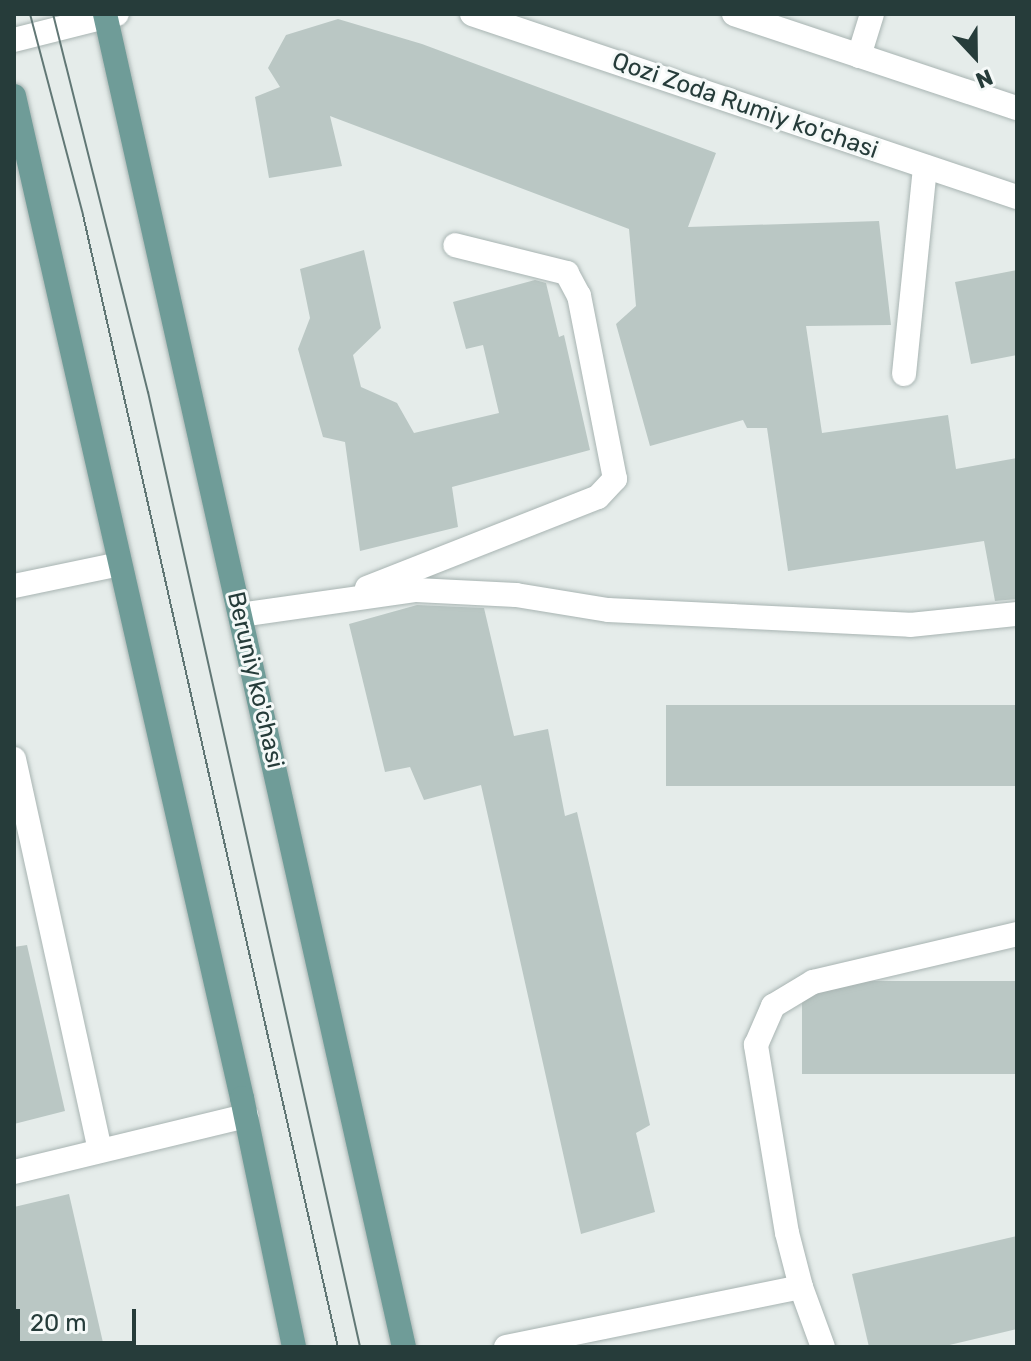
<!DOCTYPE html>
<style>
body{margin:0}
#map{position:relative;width:1031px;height:1361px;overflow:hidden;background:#e5ecea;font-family:Rubik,sans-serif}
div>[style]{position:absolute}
.building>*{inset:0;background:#bac7c4;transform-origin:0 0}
.roads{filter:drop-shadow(0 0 2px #a8b4b2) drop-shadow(0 0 2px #a8b4b2)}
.minor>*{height:24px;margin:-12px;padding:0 12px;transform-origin:12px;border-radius:12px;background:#fff}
.major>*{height:24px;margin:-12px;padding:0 12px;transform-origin:12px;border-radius:12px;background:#6f9c98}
.tram>*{height:2px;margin:-1px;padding:0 1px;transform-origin:1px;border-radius:1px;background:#617775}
span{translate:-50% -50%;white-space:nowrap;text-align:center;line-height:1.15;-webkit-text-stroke:6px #f5f9f8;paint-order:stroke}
.street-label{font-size:24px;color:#263c3a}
.frame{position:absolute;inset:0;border:16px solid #263c3a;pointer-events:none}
.north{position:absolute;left:935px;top:16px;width:80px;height:80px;-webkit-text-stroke:6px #f5f9f8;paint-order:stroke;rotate:158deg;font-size:22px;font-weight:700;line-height:32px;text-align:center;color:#263c3a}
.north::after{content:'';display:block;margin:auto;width:28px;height:36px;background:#263c3a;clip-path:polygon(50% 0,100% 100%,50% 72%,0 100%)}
.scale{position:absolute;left:16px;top:1309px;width:120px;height:36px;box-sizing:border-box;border:4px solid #263c3a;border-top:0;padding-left:10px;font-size:24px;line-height:28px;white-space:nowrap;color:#263c3a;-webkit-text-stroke:6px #f5f9f8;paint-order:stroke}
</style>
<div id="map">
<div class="building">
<div style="clip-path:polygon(338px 19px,422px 44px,716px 153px,688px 227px,879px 221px,891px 325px,806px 326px,822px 433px,948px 415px,956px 469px,1017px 458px,1017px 599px,995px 601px,984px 541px,788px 571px,767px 428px,747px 428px,743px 420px,650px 446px,616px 324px,636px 306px,629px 229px,330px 116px,342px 166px,269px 178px,255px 97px,280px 87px,268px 68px,286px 35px)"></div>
<div style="clip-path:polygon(364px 250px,381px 328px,353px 355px,361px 387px,397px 403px,414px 433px,499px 413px,483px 345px,466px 349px,453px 302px,535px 280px,546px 283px,559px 337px,564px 335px,590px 450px,452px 487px,458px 527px,360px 551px,345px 442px,323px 437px,298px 349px,310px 318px,300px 269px)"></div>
<div style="clip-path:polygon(1017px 270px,1017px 355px,971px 364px,955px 282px)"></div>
<div style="clip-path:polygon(417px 605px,484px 608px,514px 736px,548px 729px,565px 816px,577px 812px,650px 1125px,636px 1133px,655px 1212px,581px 1234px,481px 785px,424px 800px,410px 767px,385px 772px,349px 624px)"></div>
<div style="left:1017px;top:705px;width:81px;height:351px;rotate:90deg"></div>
<div style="clip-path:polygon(27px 945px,65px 1111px,14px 1124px,14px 947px)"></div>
<div style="left:1017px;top:981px;width:93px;height:215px;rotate:90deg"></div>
<div style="clip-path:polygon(69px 1194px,104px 1347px,14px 1347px,14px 1207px)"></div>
<div style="clip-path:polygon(1017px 1236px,1017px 1329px,941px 1347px,869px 1347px,852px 1274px)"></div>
</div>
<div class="roads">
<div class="minor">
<div style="left:472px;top:14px;width:575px;rotate:18.56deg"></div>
<div style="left:734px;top:14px;width:298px;rotate:18.4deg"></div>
<div style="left:14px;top:40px;width:106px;rotate:-14.2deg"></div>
<div style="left:859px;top:56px;width:44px;rotate:-72.8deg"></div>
<div style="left:904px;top:374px;width:208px;rotate:-84.2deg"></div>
<div style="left:14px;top:586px;width:107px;rotate:-11.8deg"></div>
<div style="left:367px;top:588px;width:248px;rotate:-21.5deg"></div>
<div style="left:598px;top:497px;width:25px;rotate:-47deg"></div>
<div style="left:615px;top:479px;width:187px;rotate:-101.1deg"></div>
<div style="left:579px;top:296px;width:26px;rotate:-118deg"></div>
<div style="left:567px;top:273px;width:115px;rotate:-166deg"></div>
<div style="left:240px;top:615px;width:178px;rotate:-8.1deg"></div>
<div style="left:416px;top:590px;width:100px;rotate:2.9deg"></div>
<div style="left:516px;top:595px;width:93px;rotate:9.3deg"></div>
<div style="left:608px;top:610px;width:302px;rotate:2.8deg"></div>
<div style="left:910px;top:625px;width:108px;rotate:-5.9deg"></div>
<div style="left:14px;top:759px;width:400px;rotate:77.6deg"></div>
<div style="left:14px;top:1172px;width:239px;rotate:-13.6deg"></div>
<div style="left:801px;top:1287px;width:64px;rotate:69.9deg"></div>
<div style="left:506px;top:1347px;width:301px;rotate:-11.5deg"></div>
<div style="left:801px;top:1287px;width:56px;rotate:-104.5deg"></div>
<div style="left:787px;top:1233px;width:191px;rotate:-99.4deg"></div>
<div style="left:756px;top:1045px;width:43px;rotate:-66.4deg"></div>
<div style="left:773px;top:1006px;width:47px;rotate:-31deg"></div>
<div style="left:813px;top:982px;width:210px;rotate:-13.2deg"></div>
</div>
<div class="major">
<div style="left:105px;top:14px;width:1366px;rotate:77.36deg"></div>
<div style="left:14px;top:96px;width:1028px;rotate:77.18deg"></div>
<div style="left:242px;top:1098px;width:254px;rotate:78.2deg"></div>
</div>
</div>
<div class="tram">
<div style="left:30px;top:14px;width:208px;rotate:75.2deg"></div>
<div style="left:83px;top:215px;width:1160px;rotate:77.31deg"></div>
<div style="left:53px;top:14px;width:390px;rotate:75.9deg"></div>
<div style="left:148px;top:392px;width:978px;rotate:77.48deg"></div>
</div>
<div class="street-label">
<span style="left:745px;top:106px;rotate:19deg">Qozi Zoda Rumiy ko'chasi</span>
<span style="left:255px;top:680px;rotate:77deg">Beruniy ko'chasi</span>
</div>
<div class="frame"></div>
<div class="north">N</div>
<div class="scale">20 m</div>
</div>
